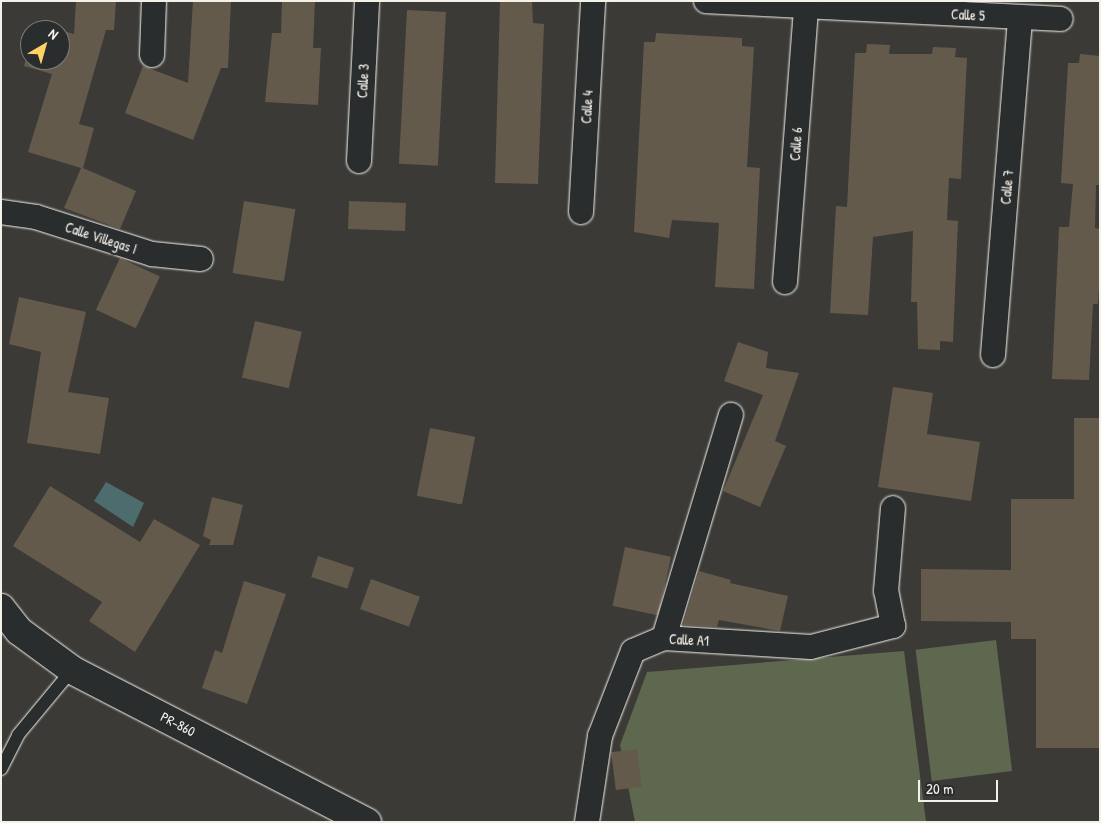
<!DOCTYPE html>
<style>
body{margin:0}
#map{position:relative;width:1101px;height:823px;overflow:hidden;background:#3b3a37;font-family:"Patrick Hand",sans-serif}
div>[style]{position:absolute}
.green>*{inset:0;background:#5e684f;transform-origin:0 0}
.water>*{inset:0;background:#4d6c6e}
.building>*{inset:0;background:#645a4c;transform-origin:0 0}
.roads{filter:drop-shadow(0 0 1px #f4f1e8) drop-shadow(0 0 1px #f4f1e8)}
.lane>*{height:12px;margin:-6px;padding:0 6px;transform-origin:6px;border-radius:6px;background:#2a2d2e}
.street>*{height:24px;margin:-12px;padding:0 12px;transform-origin:12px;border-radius:12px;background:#2a2d2e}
.secondary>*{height:28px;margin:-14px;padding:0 14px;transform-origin:14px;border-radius:14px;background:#2a2d2e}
span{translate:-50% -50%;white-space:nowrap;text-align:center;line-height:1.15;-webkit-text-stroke:5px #2a2d2e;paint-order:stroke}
.street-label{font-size:14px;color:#f4f1e8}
.frame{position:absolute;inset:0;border:2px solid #f4f1e8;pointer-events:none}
.north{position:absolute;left:20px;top:20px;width:50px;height:50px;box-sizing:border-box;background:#2a2d2e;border:1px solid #7b7b78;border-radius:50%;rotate:38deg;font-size:14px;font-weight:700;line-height:20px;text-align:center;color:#f4f1e8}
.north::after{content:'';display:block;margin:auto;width:18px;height:22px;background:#ffd166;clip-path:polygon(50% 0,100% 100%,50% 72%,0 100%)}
.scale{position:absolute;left:918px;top:780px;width:80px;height:22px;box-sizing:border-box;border:2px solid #f4f1e8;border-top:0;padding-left:6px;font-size:15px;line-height:18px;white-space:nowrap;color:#f4f1e8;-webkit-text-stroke:4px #2a2d2e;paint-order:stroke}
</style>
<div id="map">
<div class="green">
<div style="left:996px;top:640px;width:132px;height:81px;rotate:83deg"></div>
<div style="clip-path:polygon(904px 651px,926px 822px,635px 822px,620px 745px,647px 672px)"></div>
</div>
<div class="water">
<div style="clip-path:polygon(106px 482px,144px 503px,133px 527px,94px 501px)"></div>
</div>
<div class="building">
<div style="clip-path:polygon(76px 1px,116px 1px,114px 30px,106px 30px,79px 124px,94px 128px,83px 168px,136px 191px,120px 229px,64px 208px,81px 168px,28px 152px,52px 74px,24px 66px,30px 43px,30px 60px,60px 60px,60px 30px,74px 34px)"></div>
<div style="clip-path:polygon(193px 1px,231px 1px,228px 68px,221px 68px,193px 140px,125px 113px,143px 66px,188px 83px)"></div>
<div style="clip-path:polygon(282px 1px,315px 1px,313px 48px,321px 48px,318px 105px,265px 102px,272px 33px,281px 33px)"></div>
<div style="clip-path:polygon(500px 1px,532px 1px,533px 23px,544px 24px,538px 184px,495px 183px)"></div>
<div style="left:407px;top:10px;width:39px;height:154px;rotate:3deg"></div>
<div style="clip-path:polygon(656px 33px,742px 38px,742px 46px,754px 47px,747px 167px,760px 168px,754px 289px,715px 287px,719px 223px,672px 220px,669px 238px,634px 232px,644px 42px,655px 42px)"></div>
<div style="clip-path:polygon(867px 44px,890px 45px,889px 54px,932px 54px,933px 47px,956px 48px,955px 57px,967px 58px,961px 179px,949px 178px,947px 220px,958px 221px,953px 342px,940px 341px,940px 350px,918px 349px,917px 302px,911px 302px,913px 231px,873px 237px,868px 315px,830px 313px,836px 206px,847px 207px,855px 53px,866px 53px)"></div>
<div style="clip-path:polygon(1080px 54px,1100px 56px,1100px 185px,1096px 185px,1095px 228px,1100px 229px,1100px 269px,1098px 304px,1093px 304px,1089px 380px,1052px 379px,1059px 227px,1069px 227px,1073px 184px,1061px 183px,1068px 63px,1079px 63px)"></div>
<div style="left:244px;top:201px;width:52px;height:73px;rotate:9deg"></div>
<div style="left:349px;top:201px;width:57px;height:28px;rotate:2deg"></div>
<div style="left:120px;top:258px;width:44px;height:57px;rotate:25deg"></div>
<div style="clip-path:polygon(19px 297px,86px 312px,68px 392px,109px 398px,100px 454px,27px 443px,41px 352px,9px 344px)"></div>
<div style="left:255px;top:321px;width:48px;height:58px;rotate:13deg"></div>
<div style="clip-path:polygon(738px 342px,768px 352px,766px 368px,799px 373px,775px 441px,786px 446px,760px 507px,723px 491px,763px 395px,724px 381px)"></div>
<div style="clip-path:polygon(893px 387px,933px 393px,927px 434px,980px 442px,971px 501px,878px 487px)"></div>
<div style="clip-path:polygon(1074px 418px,1100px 418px,1100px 748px,1036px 748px,1036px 639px,1011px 639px,1011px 622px,921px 621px,921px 569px,1011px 570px,1011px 499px,1074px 499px)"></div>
<div style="left:430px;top:428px;width:46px;height:69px;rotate:11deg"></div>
<div style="clip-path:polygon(50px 486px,140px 542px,154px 519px,200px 545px,135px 652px,89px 621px,102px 602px,13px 546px)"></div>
<div style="clip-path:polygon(212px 497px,243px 505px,233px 545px,209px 545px,211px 540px,203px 536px)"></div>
<div style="left:625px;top:547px;width:47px;height:60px;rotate:12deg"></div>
<div style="left:318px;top:556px;width:38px;height:22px;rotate:18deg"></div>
<div style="clip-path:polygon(699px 571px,731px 580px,730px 583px,788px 596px,780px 631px,719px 620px,717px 627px,683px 625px)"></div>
<div style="left:371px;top:579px;width:52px;height:32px;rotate:20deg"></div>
<div style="clip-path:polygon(244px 581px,286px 594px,247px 704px,202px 688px,215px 650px,222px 653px)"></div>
<div style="left:637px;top:749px;width:38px;height:26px;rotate:83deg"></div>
</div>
<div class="roads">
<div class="lane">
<div style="left:1px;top:769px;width:38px;rotate:-63deg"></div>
<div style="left:18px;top:735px;width:85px;rotate:-50.3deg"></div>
</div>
<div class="street">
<div style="left:706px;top:1px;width:355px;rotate:2.9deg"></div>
<div style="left:152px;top:55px;width:54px;rotate:-87.9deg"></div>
<div style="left:359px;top:161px;width:160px;rotate:-87.1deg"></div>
<div style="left:1px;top:212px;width:35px;rotate:8deg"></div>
<div style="left:36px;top:217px;width:122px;rotate:17.7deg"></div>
<div style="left:152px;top:254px;width:49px;rotate:5.8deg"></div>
<div style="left:581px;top:212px;width:211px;rotate:-86.7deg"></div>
<div style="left:785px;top:282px;width:277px;rotate:-85.6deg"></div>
<div style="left:993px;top:355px;width:338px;rotate:-85.4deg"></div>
<div style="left:664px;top:638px;width:233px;rotate:-73.3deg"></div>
<div style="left:587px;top:822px;width:87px;rotate:-81.4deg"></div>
<div style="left:600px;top:736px;width:91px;rotate:-68.8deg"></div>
<div style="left:633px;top:651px;width:34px;rotate:-23deg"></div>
<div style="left:664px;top:638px;width:147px;rotate:3.5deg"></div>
<div style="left:811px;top:647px;width:85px;rotate:-14.4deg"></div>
<div style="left:893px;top:626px;width:36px;rotate:-101deg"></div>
<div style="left:886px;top:591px;width:83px;rotate:-85.2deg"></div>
</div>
<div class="secondary">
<div style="left:1px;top:608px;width:29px;rotate:52deg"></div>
<div style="left:19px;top:631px;width:66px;rotate:36.3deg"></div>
<div style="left:72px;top:670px;width:332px;rotate:27.3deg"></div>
</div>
</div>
<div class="street-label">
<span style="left:968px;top:15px;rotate:3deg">Calle 5</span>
<span style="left:363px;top:81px;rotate:-87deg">Calle 3</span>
<span style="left:587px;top:107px;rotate:-87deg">Calle 4</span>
<span style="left:796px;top:144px;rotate:-86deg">Calle 6</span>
<span style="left:1007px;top:187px;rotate:-85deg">Calle 7</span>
<span style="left:101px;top:238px;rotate:18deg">Calle Villegas I</span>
<span style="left:689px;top:640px;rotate:3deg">Calle A1</span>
<span style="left:178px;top:724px;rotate:27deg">PR-860</span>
</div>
<div class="frame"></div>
<div class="north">N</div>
<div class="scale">20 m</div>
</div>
